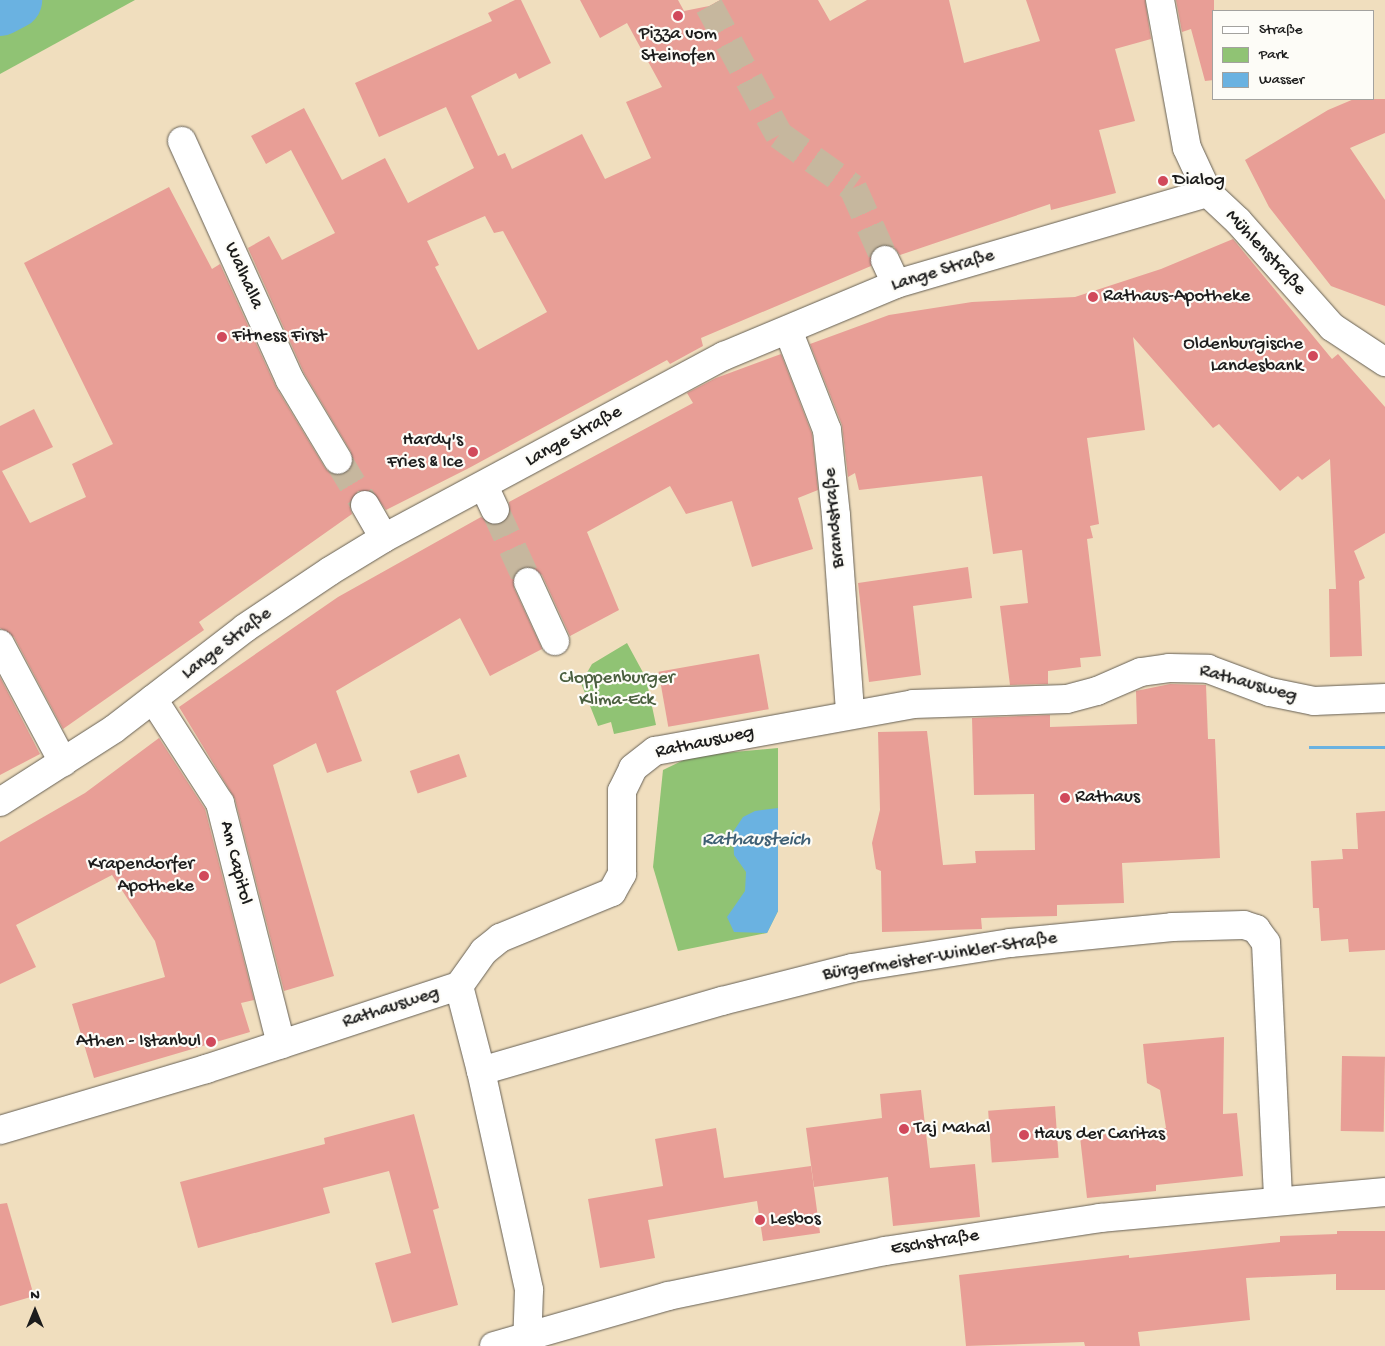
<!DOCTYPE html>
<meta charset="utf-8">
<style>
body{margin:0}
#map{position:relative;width:1385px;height:1346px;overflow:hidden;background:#f0debe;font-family:"Gochi Hand",sans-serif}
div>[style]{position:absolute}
.green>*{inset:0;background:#90c374}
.water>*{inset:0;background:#6ab2e1;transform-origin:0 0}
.river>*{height:58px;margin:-29px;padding:0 29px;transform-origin:29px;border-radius:29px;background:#6ab2e1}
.building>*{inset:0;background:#e89e96;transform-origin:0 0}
.minor-tunnel>*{height:28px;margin-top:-14px;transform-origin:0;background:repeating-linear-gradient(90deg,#c6b79e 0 28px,transparent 0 42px)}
.roads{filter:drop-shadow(0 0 1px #666055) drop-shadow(0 0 1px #666055)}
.minor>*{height:28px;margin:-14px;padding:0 14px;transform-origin:14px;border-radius:14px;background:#fff}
.dots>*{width:14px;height:14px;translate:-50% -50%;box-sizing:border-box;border:2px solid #fdfcf7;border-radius:50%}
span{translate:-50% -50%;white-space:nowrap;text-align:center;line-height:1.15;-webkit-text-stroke:4.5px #fdfcf7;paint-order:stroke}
.poi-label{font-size:19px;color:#1c1c1c}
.left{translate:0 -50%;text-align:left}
.right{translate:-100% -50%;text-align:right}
.street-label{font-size:19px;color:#1c1c1c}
.park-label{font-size:19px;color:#4a5f3f}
.water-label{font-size:20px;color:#3f6075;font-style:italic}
.legend{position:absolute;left:1212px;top:10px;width:162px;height:90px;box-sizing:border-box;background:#fdfcf7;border:1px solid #a3a29f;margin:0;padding:6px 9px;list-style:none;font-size:15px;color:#1c1c1c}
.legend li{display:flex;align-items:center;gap:10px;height:25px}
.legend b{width:25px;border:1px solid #a3a29f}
.north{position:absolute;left:10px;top:1286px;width:50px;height:50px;-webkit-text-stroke:4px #fdfcf7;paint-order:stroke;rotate:0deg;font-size:14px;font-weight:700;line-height:20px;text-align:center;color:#1c1c1c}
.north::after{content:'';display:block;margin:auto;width:18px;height:22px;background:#1c1c1c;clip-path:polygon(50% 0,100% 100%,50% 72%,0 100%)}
</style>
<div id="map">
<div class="green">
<div style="clip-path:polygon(32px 0,135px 0,0 74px,0 17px)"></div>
<div style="clip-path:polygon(627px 643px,646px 678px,656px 725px,614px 734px,611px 722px,598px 726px,581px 683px,592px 664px)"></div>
<div style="clip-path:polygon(778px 748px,778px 911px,767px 933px,678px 951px,653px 867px,663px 770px,692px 756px)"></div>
</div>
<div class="water">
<div style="left:1385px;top:746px;width:3px;height:76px;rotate:90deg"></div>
<div style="clip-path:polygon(778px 808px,778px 911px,767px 933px,734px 932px,727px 917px,745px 891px,746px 872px,734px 855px,733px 832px,743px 817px,755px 811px)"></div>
</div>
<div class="river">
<div style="left:0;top:7px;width:15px;rotate:-28deg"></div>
</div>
<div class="building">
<div style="clip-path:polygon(evenodd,515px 0,521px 0,551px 63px,519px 79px,516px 73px,471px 96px,498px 156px,505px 153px,512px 169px,582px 134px,605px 179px,651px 158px,626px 102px,662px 87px,627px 23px,600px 38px,580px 0,678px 0,684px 11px,709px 6px,720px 0,818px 0,830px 21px,867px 0,949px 0,964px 63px,1040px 41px,1026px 0,1145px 0,1151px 39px,1115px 49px,1135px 121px,1099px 130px,1116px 193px,1051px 210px,1050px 204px,900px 255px,894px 247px,879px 246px,872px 251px,871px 266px,701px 338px,703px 346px,670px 364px,667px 360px,469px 468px,386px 510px,373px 492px,358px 491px,349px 504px,352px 514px,199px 622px,204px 630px,63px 729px,14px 637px,0 628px,0 426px,34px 409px,53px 447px,2px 471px,30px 523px,86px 497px,72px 464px,113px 444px,24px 263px,169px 187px,212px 269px,220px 264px,276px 387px,325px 468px,331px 474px,346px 474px,352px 467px,351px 452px,304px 373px,248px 248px,269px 236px,282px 260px,335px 233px,291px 150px,266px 164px,251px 136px,304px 108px,342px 180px,385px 158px,408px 203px,474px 168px,446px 107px,379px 137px,355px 83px,492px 21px,488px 13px,515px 0,485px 216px,494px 233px,503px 231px,547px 312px,478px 350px,435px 267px,439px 265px,427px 241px,485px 216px)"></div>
<div style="clip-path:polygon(1176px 0,1214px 0,1214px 80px,1205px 81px,1191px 29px,1182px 32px)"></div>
<div style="clip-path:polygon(1354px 99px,1385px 99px,1385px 133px,1350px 148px,1385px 200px,1385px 306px,1331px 286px,1269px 207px,1245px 160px,1328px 110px)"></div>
<div style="clip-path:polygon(1233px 239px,1332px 359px,1338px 354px,1385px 407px,1385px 533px,1354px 551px,1365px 578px,1359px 581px,1362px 656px,1330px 657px,1329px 589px,1336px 589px,1330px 459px,1302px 480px,1298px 476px,1280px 491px,1219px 424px,1213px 428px,1133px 337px,1145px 430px,1087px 438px,1099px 524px,1090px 526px,1093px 538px,1087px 539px,1101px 656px,1080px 658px,1081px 667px,1048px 671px,1048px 684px,1010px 685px,1000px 606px,1028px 603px,1022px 550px,993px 554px,982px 476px,859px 490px,855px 473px,848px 477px,842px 425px,810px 344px,889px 315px,972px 302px,1075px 297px,1161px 269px)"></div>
<div style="clip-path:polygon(781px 354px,812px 434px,818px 490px,798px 498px,813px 549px,752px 567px,732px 501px,686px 514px,670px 486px,587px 532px,619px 610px,570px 636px,542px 575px,530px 567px,522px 568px,515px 573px,514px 588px,542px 649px,490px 676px,460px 618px,336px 691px,362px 761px,327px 773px,316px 743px,273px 765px,334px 976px,284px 991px,235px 799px,179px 707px,338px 597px,481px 517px,493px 525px,502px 524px,510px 512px,509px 502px,693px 403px,687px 393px,716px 378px)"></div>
<div style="clip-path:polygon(968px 567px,972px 598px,913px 606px,921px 675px,869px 682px,858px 583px)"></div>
<div style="left:759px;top:654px;width:56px;height:102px;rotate:80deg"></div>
<div style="clip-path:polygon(0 677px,40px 754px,0 775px)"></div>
<div style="clip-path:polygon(1170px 684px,1206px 685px,1208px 739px,1215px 739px,1220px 858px,1122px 863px,1124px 903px,1057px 905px,1057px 916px,981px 918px,982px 929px,882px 932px,881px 871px,876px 869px,872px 843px,880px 810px,878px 732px,927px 731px,943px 865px,976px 863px,975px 851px,1035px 850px,1034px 794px,974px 795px,972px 718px,1050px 715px,1050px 727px,1137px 724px,1136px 691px)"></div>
<div style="clip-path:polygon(159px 738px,205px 809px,254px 1000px,241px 1003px,250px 1032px,94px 1078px,72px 1004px,165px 977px,155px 941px,112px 875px,16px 925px,36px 967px,0 984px,0 842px,85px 793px)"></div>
<div style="left:459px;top:754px;width:24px;height:52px;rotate:71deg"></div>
<div style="clip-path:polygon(1385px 811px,1385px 950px,1349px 952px,1348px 939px,1321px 941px,1319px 908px,1313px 908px,1311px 861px,1343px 859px,1342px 849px,1358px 849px,1356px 813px)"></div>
<div style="clip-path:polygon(1224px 1037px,1223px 1114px,1237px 1113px,1243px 1176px,1156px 1185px,1156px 1191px,1087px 1198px,1080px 1137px,1166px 1128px,1160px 1090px,1147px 1083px,1143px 1044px)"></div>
<div style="left:1342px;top:1056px;width:43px;height:75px;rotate:1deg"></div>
<div style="clip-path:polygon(921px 1090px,930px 1168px,975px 1164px,980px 1217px,893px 1226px,888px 1177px,814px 1187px,806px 1128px,882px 1118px,880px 1094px)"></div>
<div style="left:1055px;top:1106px;width:52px;height:67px;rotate:86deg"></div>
<div style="clip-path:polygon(414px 1114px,439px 1208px,433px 1210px,458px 1305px,392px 1323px,375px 1263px,411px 1253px,389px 1171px,323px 1188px,330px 1213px,198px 1248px,180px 1182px,325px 1144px,324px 1138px)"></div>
<div style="clip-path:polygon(716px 1128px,724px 1178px,811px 1166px,820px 1233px,763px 1241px,757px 1201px,648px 1220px,655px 1258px,600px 1268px,588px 1199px,663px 1186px,655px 1139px)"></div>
<div style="clip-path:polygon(7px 1203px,34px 1296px,0 1306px,0 1204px)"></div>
<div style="clip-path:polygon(1337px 1231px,1385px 1231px,1385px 1290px,1336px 1290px,1336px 1274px,1246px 1278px,1250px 1320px,1138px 1332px,1140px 1346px,1085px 1346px,1084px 1342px,966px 1346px,959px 1275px,1129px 1255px,1129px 1258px,1280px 1242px,1280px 1236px,1337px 1234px)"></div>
</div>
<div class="minor-tunnel">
<div style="left:709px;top:6px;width:147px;rotate:61.5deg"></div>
<div style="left:779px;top:135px;width:91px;rotate:35.6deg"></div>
<div style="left:853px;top:188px;width:79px;rotate:66deg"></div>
<div style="left:338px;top:460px;width:52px;rotate:59deg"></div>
<div style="left:495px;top:510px;width:79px;rotate:65.4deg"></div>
</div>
<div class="roads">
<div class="minor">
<div style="left:1160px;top:0;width:150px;rotate:79.7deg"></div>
<div style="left:1187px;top:148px;width:50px;rotate:65deg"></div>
<div style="left:1208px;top:193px;width:41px;rotate:43deg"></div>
<div style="left:1238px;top:221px;width:142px;rotate:48.4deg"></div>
<div style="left:1332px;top:327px;width:64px;rotate:33.4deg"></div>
<div style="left:182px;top:141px;width:262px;rotate:65.7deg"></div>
<div style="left:290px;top:380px;width:93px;rotate:59deg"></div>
<div style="left:885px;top:260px;width:26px;rotate:65deg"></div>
<div style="left:788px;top:330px;width:107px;rotate:68.7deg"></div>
<div style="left:827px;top:430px;width:86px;rotate:84deg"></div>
<div style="left:836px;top:516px;width:197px;rotate:85.9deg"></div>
<div style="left:484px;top:486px;width:26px;rotate:65deg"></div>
<div style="left:365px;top:505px;width:38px;rotate:60deg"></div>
<div style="left:528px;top:582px;width:65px;rotate:65.4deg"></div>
<div style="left:0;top:644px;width:134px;rotate:61.9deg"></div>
<div style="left:153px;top:699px;width:124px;rotate:57.2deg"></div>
<div style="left:220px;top:803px;width:249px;rotate:75.8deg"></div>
<div style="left:0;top:802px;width:135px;rotate:-32.6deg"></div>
<div style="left:114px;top:729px;width:165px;rotate:-37.6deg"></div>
<div style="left:245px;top:628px;width:102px;rotate:-33.8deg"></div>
<div style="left:330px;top:571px;width:63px;rotate:-31.4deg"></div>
<div style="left:384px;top:538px;width:386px;rotate:-28.2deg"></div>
<div style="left:724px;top:356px;width:186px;rotate:-22.7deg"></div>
<div style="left:896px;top:284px;width:325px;rotate:-16.3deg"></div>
<div style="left:459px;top:986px;width:88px;rotate:75.5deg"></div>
<div style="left:481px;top:1071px;width:224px;rotate:77.6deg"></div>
<div style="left:529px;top:1290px;width:56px;rotate:92deg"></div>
<div style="left:481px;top:1071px;width:251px;rotate:-16.2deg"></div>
<div style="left:722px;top:1001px;width:134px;rotate:-14.2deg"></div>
<div style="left:852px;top:968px;width:160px;rotate:-9deg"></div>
<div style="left:1010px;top:943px;width:163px;rotate:-5.6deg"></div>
<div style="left:1172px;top:927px;width:72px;rotate:-1.6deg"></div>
<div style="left:1244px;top:925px;width:13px;rotate:18deg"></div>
<div style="left:1256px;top:929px;width:17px;rotate:54deg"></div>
<div style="left:1266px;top:943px;width:256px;rotate:87.3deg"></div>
<div style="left:0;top:1130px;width:215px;rotate:-16.5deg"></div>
<div style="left:206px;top:1069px;width:266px;rotate:-18.2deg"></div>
<div style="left:459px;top:986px;width:43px;rotate:-54.5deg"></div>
<div style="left:484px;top:951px;width:21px;rotate:-39deg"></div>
<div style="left:500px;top:938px;width:121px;rotate:-22.3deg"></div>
<div style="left:612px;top:892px;width:21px;rotate:-61deg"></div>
<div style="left:622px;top:874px;width:83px;rotate:-90deg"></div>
<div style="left:622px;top:791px;width:25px;rotate:-64deg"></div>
<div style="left:633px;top:768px;width:28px;rotate:-38deg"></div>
<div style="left:655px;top:751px;width:262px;rotate:-10.3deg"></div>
<div style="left:913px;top:704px;width:154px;rotate:-1.9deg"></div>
<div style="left:1067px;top:699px;width:31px;rotate:-15deg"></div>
<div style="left:1097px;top:691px;width:48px;rotate:-23.4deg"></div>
<div style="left:1141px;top:672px;width:28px;rotate:-8deg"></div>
<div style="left:1169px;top:668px;width:39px;rotate:1deg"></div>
<div style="left:1208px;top:669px;width:66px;rotate:20.4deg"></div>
<div style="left:1270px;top:692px;width:45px;rotate:11.6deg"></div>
<div style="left:1314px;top:701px;width:71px;rotate:-2.4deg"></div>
<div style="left:494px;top:1346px;width:181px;rotate:-16deg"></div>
<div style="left:668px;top:1296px;width:222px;rotate:-11.7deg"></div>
<div style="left:885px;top:1251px;width:218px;rotate:-8.7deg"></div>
<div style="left:1100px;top:1218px;width:286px;rotate:-5.2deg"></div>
</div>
</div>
<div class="dots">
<div style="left:678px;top:16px;background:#d1495b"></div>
<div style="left:1163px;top:181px;background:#d1495b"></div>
<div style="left:1093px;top:297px;background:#d1495b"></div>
<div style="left:222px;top:337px;background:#d1495b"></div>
<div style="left:1313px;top:356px;background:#d1495b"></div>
<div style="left:473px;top:452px;background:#d1495b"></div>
<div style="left:1065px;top:798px;background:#d1495b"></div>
<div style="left:204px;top:876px;background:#d1495b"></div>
<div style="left:211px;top:1042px;background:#d1495b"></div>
<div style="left:904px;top:1129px;background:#d1495b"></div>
<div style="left:1024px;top:1135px;background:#d1495b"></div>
<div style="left:760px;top:1220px;background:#d1495b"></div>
</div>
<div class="poi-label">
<span style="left:678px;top:46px">Pizza vom<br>Steinofen</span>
<span class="left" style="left:1173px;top:181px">Dialog</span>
<span class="left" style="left:1103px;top:297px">Rathaus-Apotheke</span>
<span class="left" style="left:232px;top:337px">Fitness First</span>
<span class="right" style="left:1303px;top:356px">Oldenburgische<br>Landesbank</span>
<span class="right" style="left:463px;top:452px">Hardy's<br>Fries &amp; Ice</span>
<span class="left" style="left:1075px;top:798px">Rathaus</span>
<span class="right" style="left:194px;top:876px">Krapendorfer<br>Apotheke</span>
<span class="right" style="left:201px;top:1042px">Athen - Istanbul</span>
<span class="left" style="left:914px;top:1129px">Taj Mahal</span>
<span class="left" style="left:1034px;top:1135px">Haus der Caritas</span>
<span class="left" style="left:770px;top:1220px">Lesbos</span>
</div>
<div class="street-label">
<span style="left:1265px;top:253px;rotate:47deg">Mühlenstraße</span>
<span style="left:943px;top:271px;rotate:-17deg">Lange Straße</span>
<span style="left:243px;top:276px;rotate:66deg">Walhalla</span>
<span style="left:574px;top:437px;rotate:-29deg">Lange Straße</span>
<span style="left:835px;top:518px;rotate:-95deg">Brandstraße</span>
<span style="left:227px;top:644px;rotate:-37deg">Lange Straße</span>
<span style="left:1248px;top:684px;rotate:15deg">Rathausweg</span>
<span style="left:705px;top:743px;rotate:-12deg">Rathausweg</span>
<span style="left:235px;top:863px;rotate:76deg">Am Capitol</span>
<span style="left:940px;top:957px;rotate:-9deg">Bürgermeister-Winkler-Straße</span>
<span style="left:391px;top:1008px;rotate:-18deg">Rathausweg</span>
<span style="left:935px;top:1243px;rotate:-9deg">Eschstraße</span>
</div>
<div class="park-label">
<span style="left:617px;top:690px">Cloppenburger<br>Klima-Eck</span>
</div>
<div class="water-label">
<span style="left:756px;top:840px">Rathausteich</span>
</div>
<ul class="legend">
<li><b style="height:6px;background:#fff"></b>Straße</li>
<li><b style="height:14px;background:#90c374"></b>Park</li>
<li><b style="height:14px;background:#6ab2e1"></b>Wasser</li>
</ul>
<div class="north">N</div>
</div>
